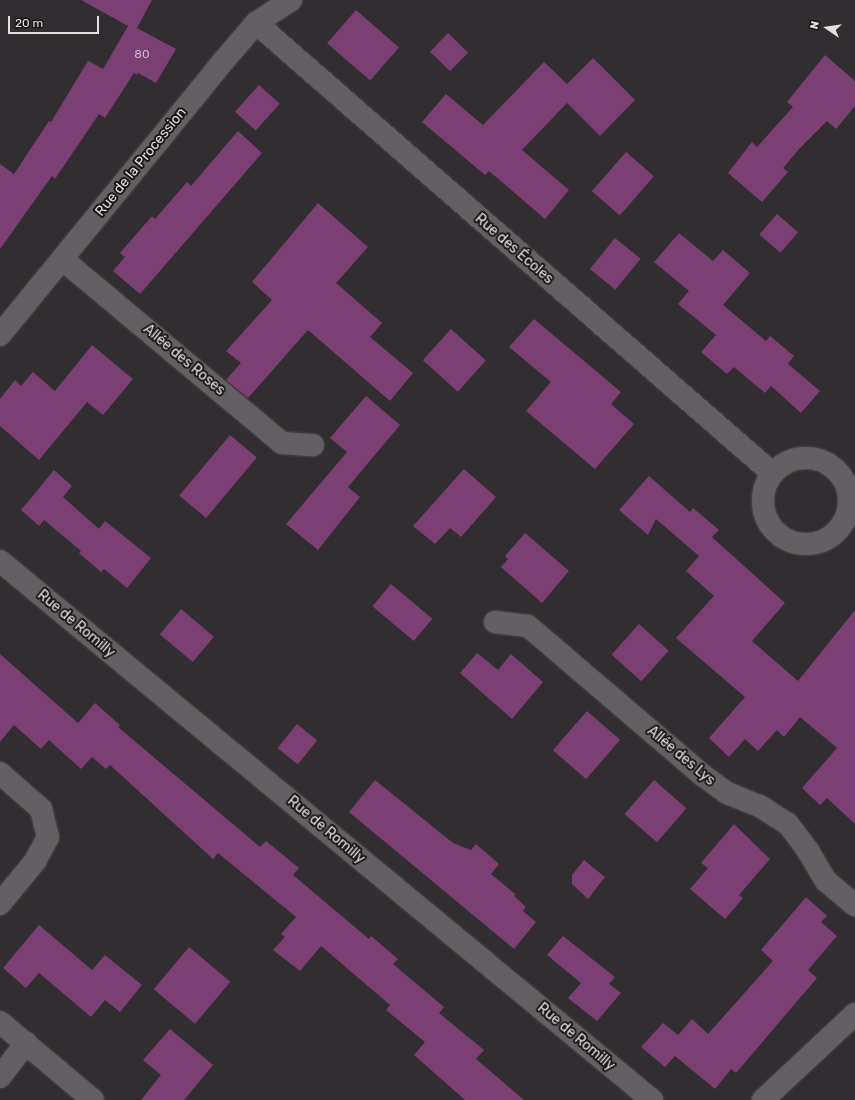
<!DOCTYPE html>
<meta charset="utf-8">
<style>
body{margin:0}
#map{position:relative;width:855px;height:1100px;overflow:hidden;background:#312d30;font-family:Rubik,sans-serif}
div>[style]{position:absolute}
.building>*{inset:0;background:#7b3f73;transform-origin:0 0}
.roads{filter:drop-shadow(0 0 1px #4e4a4d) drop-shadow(0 0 1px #4e4a4d)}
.minor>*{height:22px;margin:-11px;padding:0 11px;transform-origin:11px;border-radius:11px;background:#645f63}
.minor>.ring{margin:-11px;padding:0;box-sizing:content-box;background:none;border:22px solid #645f63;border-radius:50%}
span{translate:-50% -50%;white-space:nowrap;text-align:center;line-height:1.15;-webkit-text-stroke:4px #181617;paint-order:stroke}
.number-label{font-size:12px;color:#cab8c7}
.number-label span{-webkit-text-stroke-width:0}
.street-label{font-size:14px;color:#e4e1e3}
.north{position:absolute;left:807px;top:8px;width:40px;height:40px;-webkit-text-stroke:3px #181617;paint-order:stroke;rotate:283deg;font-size:11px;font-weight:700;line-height:16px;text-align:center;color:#e4e1e3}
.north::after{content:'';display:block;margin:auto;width:14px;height:18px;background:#e4e1e3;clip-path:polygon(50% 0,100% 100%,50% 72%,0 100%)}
.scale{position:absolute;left:8px;top:16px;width:91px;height:18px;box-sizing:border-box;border:2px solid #e4e1e3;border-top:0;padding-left:5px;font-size:12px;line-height:14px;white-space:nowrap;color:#e4e1e3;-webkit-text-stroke:3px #181617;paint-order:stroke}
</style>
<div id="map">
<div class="building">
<div style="clip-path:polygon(81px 0,152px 0,137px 28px,176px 49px,156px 83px,138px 73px,137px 75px,134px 73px,105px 118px,99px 114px,55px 179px,52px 176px,0 249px,0 164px,14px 174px,49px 121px,51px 122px,88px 61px,103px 69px,128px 26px)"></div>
<div style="left:356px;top:10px;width:57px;height:44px;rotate:41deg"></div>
<div style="left:448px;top:33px;width:28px;height:26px;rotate:44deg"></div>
<div style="clip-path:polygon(825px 55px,855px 81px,855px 106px,836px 129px,827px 121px,800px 148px,783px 168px,788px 172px,762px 202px,728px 173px,752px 142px,757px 147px,793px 107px,787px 102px)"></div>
<div style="clip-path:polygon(593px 58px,635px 100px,600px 136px,567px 103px,522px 150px,569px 190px,545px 219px,489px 171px,485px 175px,422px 122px,446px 94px,483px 125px,544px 62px,567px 84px)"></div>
<div style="left:259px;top:85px;width:28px;height:36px;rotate:42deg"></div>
<div style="clip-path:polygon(238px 131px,262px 153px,140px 294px,113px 271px,125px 257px,120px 253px,152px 216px,155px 219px,187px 182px,191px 186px)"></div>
<div style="left:626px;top:152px;width:37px;height:52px;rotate:41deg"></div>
<div style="clip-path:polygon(318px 203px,368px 247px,336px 283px,382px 323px,370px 337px,413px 373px,390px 401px,308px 330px,248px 398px,226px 380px,241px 363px,226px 351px,272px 300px,252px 282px)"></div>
<div style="left:777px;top:214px;width:28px;height:27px;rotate:41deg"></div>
<div style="clip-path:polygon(679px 233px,713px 261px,723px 250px,750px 273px,723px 305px,766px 341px,770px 336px,794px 356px,788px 364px,820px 391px,801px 413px,771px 386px,765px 393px,734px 367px,727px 374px,701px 352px,716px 335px,678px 304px,689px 291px,654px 262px)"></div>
<div style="left:615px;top:238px;width:33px;height:40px;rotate:39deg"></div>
<div style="clip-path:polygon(534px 319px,621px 392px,611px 404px,634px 424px,595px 469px,526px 411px,551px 382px,509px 347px)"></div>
<div style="left:451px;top:329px;width:47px;height:42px;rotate:42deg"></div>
<div style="clip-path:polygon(92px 345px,133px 379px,103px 415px,87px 402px,39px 460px,0 426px,0 399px,15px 380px,21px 386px,33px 372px,55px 391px)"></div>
<div style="clip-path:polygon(366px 396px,400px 425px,348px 487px,360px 497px,318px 550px,286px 524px,347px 452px,330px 438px)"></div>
<div style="left:230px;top:435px;width:35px;height:79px;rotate:40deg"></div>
<div style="clip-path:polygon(464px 469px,496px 497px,461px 537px,450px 528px,435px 544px,413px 526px)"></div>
<div style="clip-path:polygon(54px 470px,72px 486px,63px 497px,99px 529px,105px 521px,151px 558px,127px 588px,104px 569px,101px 572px,79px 553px,81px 551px,44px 520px,39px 526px,21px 510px)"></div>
<div style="clip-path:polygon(649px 476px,690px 512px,693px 508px,719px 530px,712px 537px,785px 603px,752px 641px,798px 681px,855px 610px,855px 824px,827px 798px,820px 805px,802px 788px,837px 748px,800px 717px,784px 737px,777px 730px,758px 751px,745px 739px,729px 757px,709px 738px,745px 697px,676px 638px,714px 596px,686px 571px,699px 556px,656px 519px,648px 535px,619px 510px)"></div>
<div style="clip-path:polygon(525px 533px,569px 571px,542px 603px,501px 567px,508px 559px,505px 556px)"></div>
<div style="left:391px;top:584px;width:54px;height:29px;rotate:40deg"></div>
<div style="left:181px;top:609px;width:43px;height:33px;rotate:40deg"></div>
<div style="left:639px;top:624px;width:40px;height:41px;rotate:42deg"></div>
<div style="clip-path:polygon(477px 653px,498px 670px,511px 654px,543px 682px,512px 719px,460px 673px)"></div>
<div style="clip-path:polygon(0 654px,78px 723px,95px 703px,120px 725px,118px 727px,260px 847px,266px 841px,299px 868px,293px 875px,369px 939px,371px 936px,398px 959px,393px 964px,444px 1007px,439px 1013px,484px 1050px,476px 1059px,524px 1100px,465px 1100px,414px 1055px,425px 1042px,386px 1010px,390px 1005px,321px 946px,300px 971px,273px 950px,285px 937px,281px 934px,296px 917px,218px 853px,213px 859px,110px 765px,106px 769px,92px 757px,81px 769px,49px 740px,41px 749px,14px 725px,0 742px)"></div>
<div style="left:587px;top:711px;width:44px;height:52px;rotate:41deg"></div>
<div style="left:297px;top:724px;width:26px;height:31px;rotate:39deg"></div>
<div style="clip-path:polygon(375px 780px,453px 843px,471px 850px,476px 844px,499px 864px,491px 874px,515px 894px,514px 896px,526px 907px,523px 911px,536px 922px,514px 949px,349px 812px)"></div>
<div style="left:654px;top:780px;width:43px;height:45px;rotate:41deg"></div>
<div style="clip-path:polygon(734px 824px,770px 859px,739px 895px,743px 898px,725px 919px,690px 889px,708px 868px,701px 863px)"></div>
<div style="clip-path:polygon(584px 860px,605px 877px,588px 899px,572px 884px,572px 875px)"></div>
<div style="clip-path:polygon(806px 897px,827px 916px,821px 922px,837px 936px,808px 970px,817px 978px,736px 1073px,731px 1069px,715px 1089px,675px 1056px,665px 1067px,641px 1047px,663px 1023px,678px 1035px,692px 1019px,708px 1034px,773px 961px,761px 950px)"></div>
<div style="clip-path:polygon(39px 925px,92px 970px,105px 955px,142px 985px,120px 1012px,105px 1000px,91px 1017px,39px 973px,26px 988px,3px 968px)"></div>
<div style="clip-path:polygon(563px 936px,615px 977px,609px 984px,621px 993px,597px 1021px,568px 998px,581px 983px,547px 955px)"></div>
<div style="left:189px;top:947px;width:54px;height:55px;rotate:40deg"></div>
<div style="clip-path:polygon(170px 1029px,213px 1065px,184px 1100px,141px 1100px,161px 1075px,143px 1060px)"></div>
</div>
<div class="roads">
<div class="minor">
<div style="left:256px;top:23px;width:685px;rotate:41.09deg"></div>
<div style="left:62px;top:259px;width:287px;rotate:39.9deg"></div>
<div style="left:282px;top:443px;width:31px;rotate:4deg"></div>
<div style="left:0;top:335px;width:357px;rotate:-50.8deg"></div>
<div style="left:226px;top:58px;width:46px;rotate:-49.4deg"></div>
<div style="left:256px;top:23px;width:42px;rotate:-33.3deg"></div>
<div class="ring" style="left:763px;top:458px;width:64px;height:64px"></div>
<div style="left:0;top:561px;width:846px;rotate:39.58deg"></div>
<div style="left:495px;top:622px;width:33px;rotate:7deg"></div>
<div style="left:528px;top:626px;width:228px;rotate:40.5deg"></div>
<div style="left:701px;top:774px;width:32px;rotate:36deg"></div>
<div style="left:727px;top:793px;width:35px;rotate:22deg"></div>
<div style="left:760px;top:806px;width:33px;rotate:33deg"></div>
<div style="left:788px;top:824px;width:34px;rotate:53deg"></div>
<div style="left:808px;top:851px;width:35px;rotate:59deg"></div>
<div style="left:826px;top:881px;width:38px;rotate:40deg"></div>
<div style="left:0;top:773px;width:55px;rotate:41.3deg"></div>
<div style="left:41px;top:809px;width:29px;rotate:76deg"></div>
<div style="left:48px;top:837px;width:26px;rotate:118deg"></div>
<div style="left:36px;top:860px;width:57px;rotate:129.3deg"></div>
<div style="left:0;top:1022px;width:121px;rotate:40deg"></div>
<div style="left:0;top:1077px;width:43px;rotate:-52.6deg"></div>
<div style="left:763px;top:1100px;width:126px;rotate:-43.1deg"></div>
</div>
</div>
<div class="number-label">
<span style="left:142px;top:55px">80</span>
</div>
<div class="street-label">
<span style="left:141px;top:162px;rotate:-51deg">Rue de la Procession</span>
<span style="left:514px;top:249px;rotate:41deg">Rue des Écoles</span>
<span style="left:184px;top:360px;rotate:40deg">Allée des Roses</span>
<span style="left:76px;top:624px;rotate:40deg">Rue de Romilly</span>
<span style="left:681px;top:756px;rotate:40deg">Allée des Lys</span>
<span style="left:326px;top:830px;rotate:40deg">Rue de Romilly</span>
<span style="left:576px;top:1037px;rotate:40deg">Rue de Romilly</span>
</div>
<div class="north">N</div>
<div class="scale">20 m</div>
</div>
